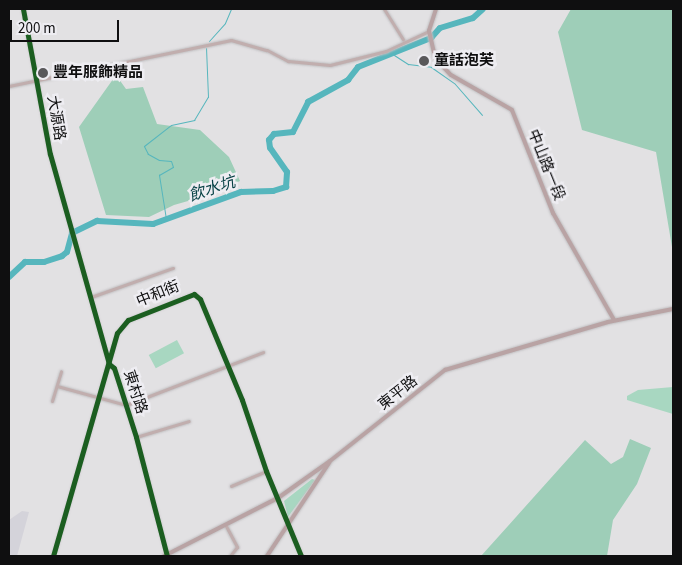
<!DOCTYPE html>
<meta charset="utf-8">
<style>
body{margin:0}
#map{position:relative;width:682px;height:565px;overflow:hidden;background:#e2e1e3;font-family:"Source Sans 3","Noto Sans TC",sans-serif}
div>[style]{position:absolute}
.built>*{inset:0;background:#d4d3da}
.green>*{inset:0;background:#a8d7c1;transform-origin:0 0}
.forest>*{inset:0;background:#9eceb8}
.stream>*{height:1px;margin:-0.5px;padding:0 0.5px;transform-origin:0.5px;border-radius:0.5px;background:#56b6bd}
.river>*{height:6px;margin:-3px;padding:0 3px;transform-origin:3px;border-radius:3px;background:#56b6bd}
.roads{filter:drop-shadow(0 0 1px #c0bfc1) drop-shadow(0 0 1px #c0bfc1)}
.street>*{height:3px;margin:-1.5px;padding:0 1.5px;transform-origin:1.5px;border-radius:1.5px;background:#c1aeae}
.secondary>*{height:4px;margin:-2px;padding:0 2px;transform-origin:2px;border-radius:2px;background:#b9a3a4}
.cycleway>*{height:5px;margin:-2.5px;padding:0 2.5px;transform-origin:2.5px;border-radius:2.5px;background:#1b5e20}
.dots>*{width:14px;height:14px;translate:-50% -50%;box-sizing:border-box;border:2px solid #eeedf2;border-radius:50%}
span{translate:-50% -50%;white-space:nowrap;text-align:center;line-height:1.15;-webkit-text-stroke:5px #eeedf2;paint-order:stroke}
.poi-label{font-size:15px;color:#0f0f10;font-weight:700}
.left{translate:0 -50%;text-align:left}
.street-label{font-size:15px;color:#0f0f10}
.water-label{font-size:16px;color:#053f43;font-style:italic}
.frame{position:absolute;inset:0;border:10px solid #0f0f10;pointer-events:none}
.scale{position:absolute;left:10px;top:20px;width:109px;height:22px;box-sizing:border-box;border:2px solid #0f0f10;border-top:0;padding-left:6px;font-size:15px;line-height:18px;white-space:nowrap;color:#0f0f10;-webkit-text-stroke:4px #eeedf2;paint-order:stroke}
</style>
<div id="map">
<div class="built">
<div style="clip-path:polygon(22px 511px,29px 512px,17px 556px,9px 556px,9px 520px)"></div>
</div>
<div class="green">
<div style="left:177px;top:340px;width:15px;height:32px;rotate:62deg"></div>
<div style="clip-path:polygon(673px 387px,673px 414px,627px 400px,627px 396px,638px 390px)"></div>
<div style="clip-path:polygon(312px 479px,315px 480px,288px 517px,284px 501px)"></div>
</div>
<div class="forest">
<div style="clip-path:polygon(571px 9px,673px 9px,673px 253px,656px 152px,582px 130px,558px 32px)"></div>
<div style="clip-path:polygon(116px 75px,126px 89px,143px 87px,157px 124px,200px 130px,229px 157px,240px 181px,202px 197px,174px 205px,149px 217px,106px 215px,79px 127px)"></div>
<div style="clip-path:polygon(630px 439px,651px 448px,637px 484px,613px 520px,607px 556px,481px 556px,585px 440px,611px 464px,623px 457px)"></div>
</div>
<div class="stream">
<div style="left:209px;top:41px;width:24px;rotate:-48deg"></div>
<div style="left:225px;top:23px;width:15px;rotate:-67deg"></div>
<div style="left:394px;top:55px;width:17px;rotate:33deg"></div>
<div style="left:408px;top:64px;width:23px;rotate:7deg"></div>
<div style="left:431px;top:67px;width:29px;rotate:35deg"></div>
<div style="left:455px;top:84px;width:41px;rotate:48.9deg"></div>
<div style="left:166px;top:219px;width:45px;rotate:-99deg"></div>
<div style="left:159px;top:175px;width:16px;rotate:-30deg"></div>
<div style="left:173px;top:167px;width:6px;rotate:-108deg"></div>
<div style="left:171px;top:161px;width:12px;rotate:-175deg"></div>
<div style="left:159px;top:160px;width:13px;rotate:-151deg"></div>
<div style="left:148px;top:154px;width:9px;rotate:-117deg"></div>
<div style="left:144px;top:146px;width:34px;rotate:-38deg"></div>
<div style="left:171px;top:125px;width:24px;rotate:-12deg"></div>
<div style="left:194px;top:120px;width:27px;rotate:-59deg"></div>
<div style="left:208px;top:97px;width:49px;rotate:-92.3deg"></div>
</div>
<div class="river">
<div style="left:9px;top:277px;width:22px;rotate:-43deg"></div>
<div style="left:25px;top:262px;width:19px"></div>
<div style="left:44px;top:262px;width:19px;rotate:-18deg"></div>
<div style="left:62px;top:256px;width:6px;rotate:-39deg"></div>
<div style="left:67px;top:252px;width:20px;rotate:-75deg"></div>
<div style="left:72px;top:233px;width:28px;rotate:-26deg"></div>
<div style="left:97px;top:221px;width:56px;rotate:3.1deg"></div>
<div style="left:153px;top:224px;width:94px;rotate:-20deg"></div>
<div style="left:241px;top:192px;width:32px;rotate:-2deg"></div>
<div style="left:273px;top:191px;width:14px;rotate:-17deg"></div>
<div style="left:286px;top:187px;width:15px;rotate:-86deg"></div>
<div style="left:287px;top:172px;width:29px;rotate:-125deg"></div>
<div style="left:270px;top:148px;width:8px;rotate:-97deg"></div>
<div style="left:269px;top:140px;width:8px;rotate:-50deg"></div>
<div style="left:274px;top:134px;width:19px;rotate:-6deg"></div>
<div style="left:293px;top:132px;width:34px;rotate:-63deg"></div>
<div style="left:308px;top:102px;width:46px;rotate:-28.8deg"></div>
<div style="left:348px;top:80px;width:16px;rotate:-52deg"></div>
<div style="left:358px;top:67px;width:79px;rotate:-21.7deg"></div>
<div style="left:431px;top:38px;width:13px;rotate:-48deg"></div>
<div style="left:440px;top:28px;width:34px;rotate:-17deg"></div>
<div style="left:473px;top:18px;width:13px;rotate:-42deg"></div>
</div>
<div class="roads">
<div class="street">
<div style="left:23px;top:9px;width:147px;rotate:79.5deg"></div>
<div style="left:50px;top:154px;width:218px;rotate:74.3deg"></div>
<div style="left:109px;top:364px;width:6px;rotate:39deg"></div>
<div style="left:114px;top:368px;width:72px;rotate:72.3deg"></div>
<div style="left:136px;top:437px;width:122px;rotate:75.3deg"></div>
<div style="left:384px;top:9px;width:36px;rotate:58deg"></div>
<div style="left:9px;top:86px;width:227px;rotate:-11.7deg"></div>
<div style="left:231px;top:40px;width:37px;rotate:16deg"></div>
<div style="left:267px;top:50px;width:24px;rotate:28deg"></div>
<div style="left:288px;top:61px;width:42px;rotate:5.4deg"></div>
<div style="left:330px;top:65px;width:58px;rotate:-14deg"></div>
<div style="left:386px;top:51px;width:47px;rotate:-24.9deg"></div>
<div style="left:91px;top:297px;width:87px;rotate:-19.5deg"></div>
<div style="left:57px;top:386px;width:72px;rotate:15.4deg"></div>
<div style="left:126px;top:405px;width:147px;rotate:-21.1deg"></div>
<div style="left:52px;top:401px;width:31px;rotate:-73deg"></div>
<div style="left:136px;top:437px;width:55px;rotate:-16.8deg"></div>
<div style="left:231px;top:486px;width:38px;rotate:-23deg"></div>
<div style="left:226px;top:526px;width:24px;rotate:62deg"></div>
<div style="left:237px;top:547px;width:11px;rotate:128deg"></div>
<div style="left:53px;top:556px;width:232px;rotate:-74deg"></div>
<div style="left:117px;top:333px;width:17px;rotate:-50deg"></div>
<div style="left:128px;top:320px;width:71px;rotate:-21.5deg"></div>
<div style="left:194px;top:294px;width:8px;rotate:40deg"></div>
<div style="left:200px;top:299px;width:109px;rotate:67.4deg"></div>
<div style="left:242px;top:400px;width:75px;rotate:71.3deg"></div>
<div style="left:266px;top:471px;width:92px;rotate:67.6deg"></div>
</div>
<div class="secondary">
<div style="left:436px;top:9px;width:23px;rotate:108deg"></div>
<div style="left:429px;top:31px;width:28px;rotate:77deg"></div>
<div style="left:435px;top:58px;width:23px;rotate:47deg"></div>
<div style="left:451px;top:75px;width:70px;rotate:29.8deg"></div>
<div style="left:512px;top:110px;width:111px;rotate:68.3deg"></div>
<div style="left:553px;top:213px;width:123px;rotate:60.3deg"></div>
<div style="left:164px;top:556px;width:128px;rotate:-27deg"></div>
<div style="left:278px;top:498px;width:64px;rotate:-35.4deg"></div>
<div style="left:330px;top:461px;width:147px;rotate:-38.4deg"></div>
<div style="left:445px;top:370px;width:170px;rotate:-16.4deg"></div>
<div style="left:608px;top:322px;width:66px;rotate:-11.3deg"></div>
<div style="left:267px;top:556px;width:112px;rotate:-56.3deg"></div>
</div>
</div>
<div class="cycleway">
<div style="left:23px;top:9px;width:147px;rotate:79.5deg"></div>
<div style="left:50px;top:154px;width:218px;rotate:74.3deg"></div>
<div style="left:109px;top:364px;width:6px;rotate:39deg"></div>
<div style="left:114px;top:368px;width:72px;rotate:72.3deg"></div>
<div style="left:136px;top:437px;width:123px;rotate:75.4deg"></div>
<div style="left:53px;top:556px;width:232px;rotate:-74deg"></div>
<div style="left:117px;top:333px;width:17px;rotate:-50deg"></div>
<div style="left:128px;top:320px;width:71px;rotate:-21.5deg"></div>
<div style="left:194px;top:294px;width:8px;rotate:40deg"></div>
<div style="left:200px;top:299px;width:109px;rotate:67.4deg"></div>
<div style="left:242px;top:400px;width:75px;rotate:71.3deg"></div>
<div style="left:266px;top:471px;width:92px;rotate:67.6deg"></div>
</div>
<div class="dots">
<div style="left:424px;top:61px;background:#59585a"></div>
<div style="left:43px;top:73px;background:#59585a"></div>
</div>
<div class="poi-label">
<span class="left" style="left:434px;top:61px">童話泡芙</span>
<span class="left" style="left:53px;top:73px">豐年服飾精品</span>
</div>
<div class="street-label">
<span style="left:56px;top:118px;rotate:80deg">大源路</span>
<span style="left:546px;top:165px;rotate:68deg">中山路一段</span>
<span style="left:158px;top:294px;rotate:-22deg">中和街</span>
<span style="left:135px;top:392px;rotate:72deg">東村路</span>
<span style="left:398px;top:393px;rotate:-38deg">東平路</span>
</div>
<div class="water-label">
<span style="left:212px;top:189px;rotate:-18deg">飲水坑</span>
</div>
<div class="frame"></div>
<div class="scale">200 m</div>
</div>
